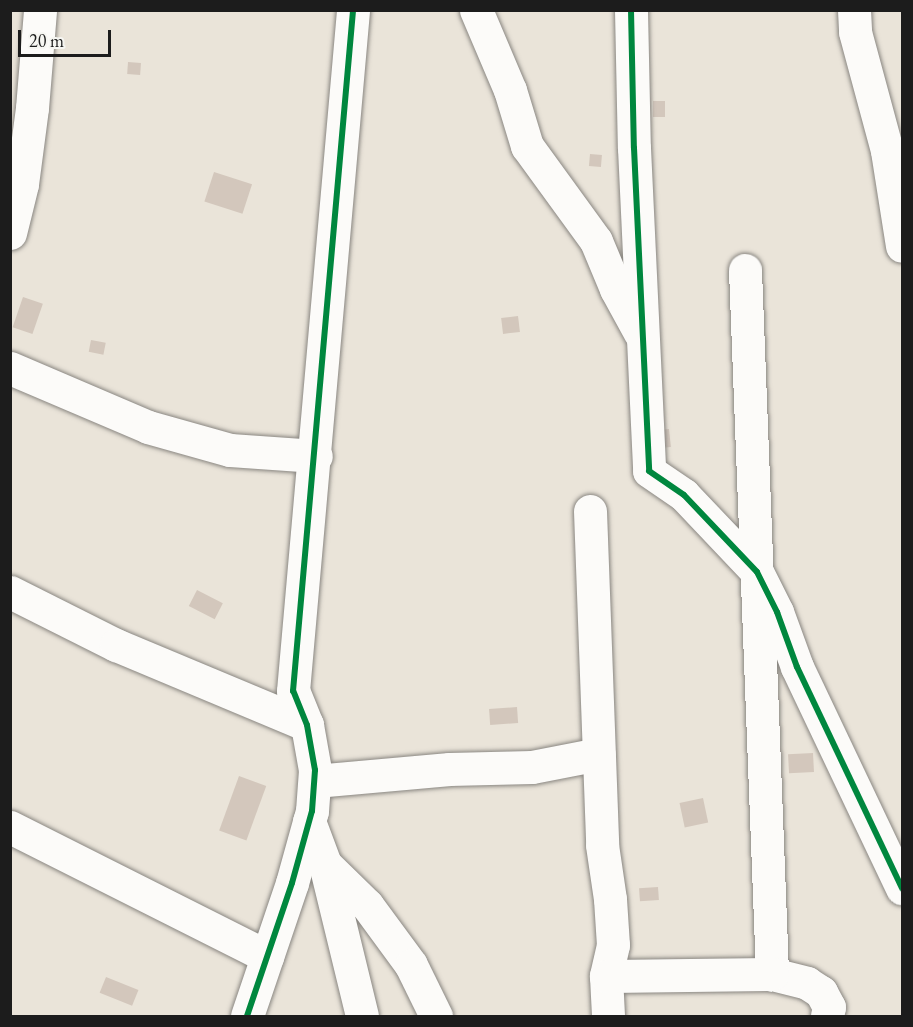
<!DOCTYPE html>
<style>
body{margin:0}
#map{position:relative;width:913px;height:1027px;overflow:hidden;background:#eae4d9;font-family:"EB Garamond",serif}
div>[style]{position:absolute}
.building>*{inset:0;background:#d3c7bc;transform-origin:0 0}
.roads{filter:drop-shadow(0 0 2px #898681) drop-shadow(0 0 2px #898681)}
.minor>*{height:33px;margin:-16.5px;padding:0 16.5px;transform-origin:16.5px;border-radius:16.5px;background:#fcfbf9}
.cycleway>*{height:6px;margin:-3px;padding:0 3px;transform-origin:3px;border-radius:3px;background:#00873e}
span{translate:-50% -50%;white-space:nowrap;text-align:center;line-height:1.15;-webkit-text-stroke:5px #f6f6f2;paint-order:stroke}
.frame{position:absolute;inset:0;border:12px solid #1c1c1c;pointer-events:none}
.scale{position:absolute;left:18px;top:30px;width:93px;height:27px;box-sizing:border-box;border:3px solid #1c1c1c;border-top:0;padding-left:8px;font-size:18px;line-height:21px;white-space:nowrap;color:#1c1c1c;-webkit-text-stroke:4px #f6f6f2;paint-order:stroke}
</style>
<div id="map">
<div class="building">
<div style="left:128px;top:62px;width:13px;height:12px;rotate:4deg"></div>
<div style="left:653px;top:101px;width:12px;height:16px"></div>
<div style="left:590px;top:154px;width:12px;height:12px;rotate:5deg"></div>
<div style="left:214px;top:172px;width:40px;height:31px;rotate:18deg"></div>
<div style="left:23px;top:297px;width:21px;height:32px;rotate:19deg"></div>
<div style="left:518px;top:316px;width:16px;height:17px;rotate:83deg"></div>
<div style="left:91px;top:340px;width:15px;height:12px;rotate:11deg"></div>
<div style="left:669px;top:429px;width:18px;height:15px;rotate:84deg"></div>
<div style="left:197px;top:590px;width:29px;height:18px;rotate:27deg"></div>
<div style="left:517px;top:707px;width:16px;height:28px;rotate:86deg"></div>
<div style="left:813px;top:753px;width:19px;height:25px;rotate:87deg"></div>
<div style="left:239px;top:776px;width:29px;height:58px;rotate:20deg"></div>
<div style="left:703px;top:798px;width:25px;height:24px;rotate:78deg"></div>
<div style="left:658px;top:887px;width:13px;height:19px;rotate:86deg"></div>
<div style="left:106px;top:977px;width:35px;height:17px;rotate:22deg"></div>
</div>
<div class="roads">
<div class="minor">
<div style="left:476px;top:10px;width:87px;rotate:67deg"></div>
<div style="left:510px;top:90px;width:59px;rotate:73.1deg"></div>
<div style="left:527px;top:146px;width:117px;rotate:54deg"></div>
<div style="left:596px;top:241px;width:52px;rotate:67.4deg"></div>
<div style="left:616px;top:289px;width:50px;rotate:61.4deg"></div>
<div style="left:631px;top:10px;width:138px;rotate:88.8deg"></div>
<div style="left:634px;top:148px;width:323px;rotate:87.3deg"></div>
<div style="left:649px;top:471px;width:42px;rotate:34.4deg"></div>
<div style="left:684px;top:495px;width:106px;rotate:46.5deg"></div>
<div style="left:757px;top:572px;width:45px;rotate:63.4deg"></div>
<div style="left:777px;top:612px;width:59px;rotate:70deg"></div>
<div style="left:797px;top:667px;width:245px;rotate:64.6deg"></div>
<div style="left:854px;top:10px;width:22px;rotate:87deg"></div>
<div style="left:855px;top:32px;width:123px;rotate:74.9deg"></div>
<div style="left:887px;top:151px;width:96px;rotate:81deg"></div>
<div style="left:10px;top:233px;width:50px;rotate:-76.2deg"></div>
<div style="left:22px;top:184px;width:77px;rotate:-82.5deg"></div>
<div style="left:32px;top:108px;width:98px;rotate:-85.3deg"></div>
<div style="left:745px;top:270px;width:705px;rotate:87.8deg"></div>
<div style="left:772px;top:974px;width:36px;rotate:14deg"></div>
<div style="left:807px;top:983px;width:17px;rotate:33deg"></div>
<div style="left:821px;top:992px;width:17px;rotate:62deg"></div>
<div style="left:829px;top:1007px;width:9px;rotate:103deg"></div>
<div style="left:10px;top:368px;width:150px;rotate:23.1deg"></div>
<div style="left:148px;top:427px;width:85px;rotate:15.7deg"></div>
<div style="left:230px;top:450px;width:86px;rotate:4deg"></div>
<div style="left:590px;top:511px;width:334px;rotate:87.9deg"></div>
<div style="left:602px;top:845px;width:55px;rotate:81.6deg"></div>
<div style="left:610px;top:899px;width:46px;rotate:86.3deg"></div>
<div style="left:613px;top:945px;width:32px;rotate:103deg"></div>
<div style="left:606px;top:976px;width:40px;rotate:87.1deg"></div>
<div style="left:10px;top:592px;width:119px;rotate:26.6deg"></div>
<div style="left:116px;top:645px;width:207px;rotate:22.7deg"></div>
<div style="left:315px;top:781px;width:135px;rotate:-5.1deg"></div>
<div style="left:449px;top:769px;width:83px;rotate:-1.4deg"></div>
<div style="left:532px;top:767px;width:68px;rotate:-11deg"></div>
<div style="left:309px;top:821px;width:46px;rotate:69.6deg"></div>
<div style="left:325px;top:864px;width:156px;rotate:76.3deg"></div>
<div style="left:10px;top:827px;width:288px;rotate:26.7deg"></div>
<div style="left:325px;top:864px;width:59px;rotate:44.3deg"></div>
<div style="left:367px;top:905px;width:74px;rotate:53.7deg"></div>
<div style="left:411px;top:965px;width:57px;rotate:63.9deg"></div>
<div style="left:606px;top:976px;width:166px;rotate:-0.7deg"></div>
<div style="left:247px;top:1016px;width:140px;rotate:-71.3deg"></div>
<div style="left:292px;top:883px;width:75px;rotate:-74.5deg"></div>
<div style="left:312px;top:811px;width:41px;rotate:-85.8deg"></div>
<div style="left:315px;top:770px;width:46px;rotate:-100.1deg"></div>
<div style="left:307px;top:725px;width:37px;rotate:-112deg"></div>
<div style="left:293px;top:691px;width:684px;rotate:-84.96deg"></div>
</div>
</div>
<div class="cycleway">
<div style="left:631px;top:10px;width:138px;rotate:88.8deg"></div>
<div style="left:634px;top:148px;width:323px;rotate:87.3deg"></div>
<div style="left:649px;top:471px;width:42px;rotate:34.4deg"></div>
<div style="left:684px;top:495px;width:106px;rotate:46.5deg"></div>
<div style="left:757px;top:572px;width:45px;rotate:63.4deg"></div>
<div style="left:777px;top:612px;width:59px;rotate:70deg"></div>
<div style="left:797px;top:667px;width:245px;rotate:64.6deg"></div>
<div style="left:247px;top:1016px;width:140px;rotate:-71.3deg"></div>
<div style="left:292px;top:883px;width:75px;rotate:-74.5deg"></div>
<div style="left:312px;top:811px;width:41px;rotate:-85.8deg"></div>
<div style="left:315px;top:770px;width:46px;rotate:-100.1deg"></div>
<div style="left:307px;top:725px;width:37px;rotate:-112deg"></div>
<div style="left:293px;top:691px;width:684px;rotate:-84.96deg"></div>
</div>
<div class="frame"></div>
<div class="scale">20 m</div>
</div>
